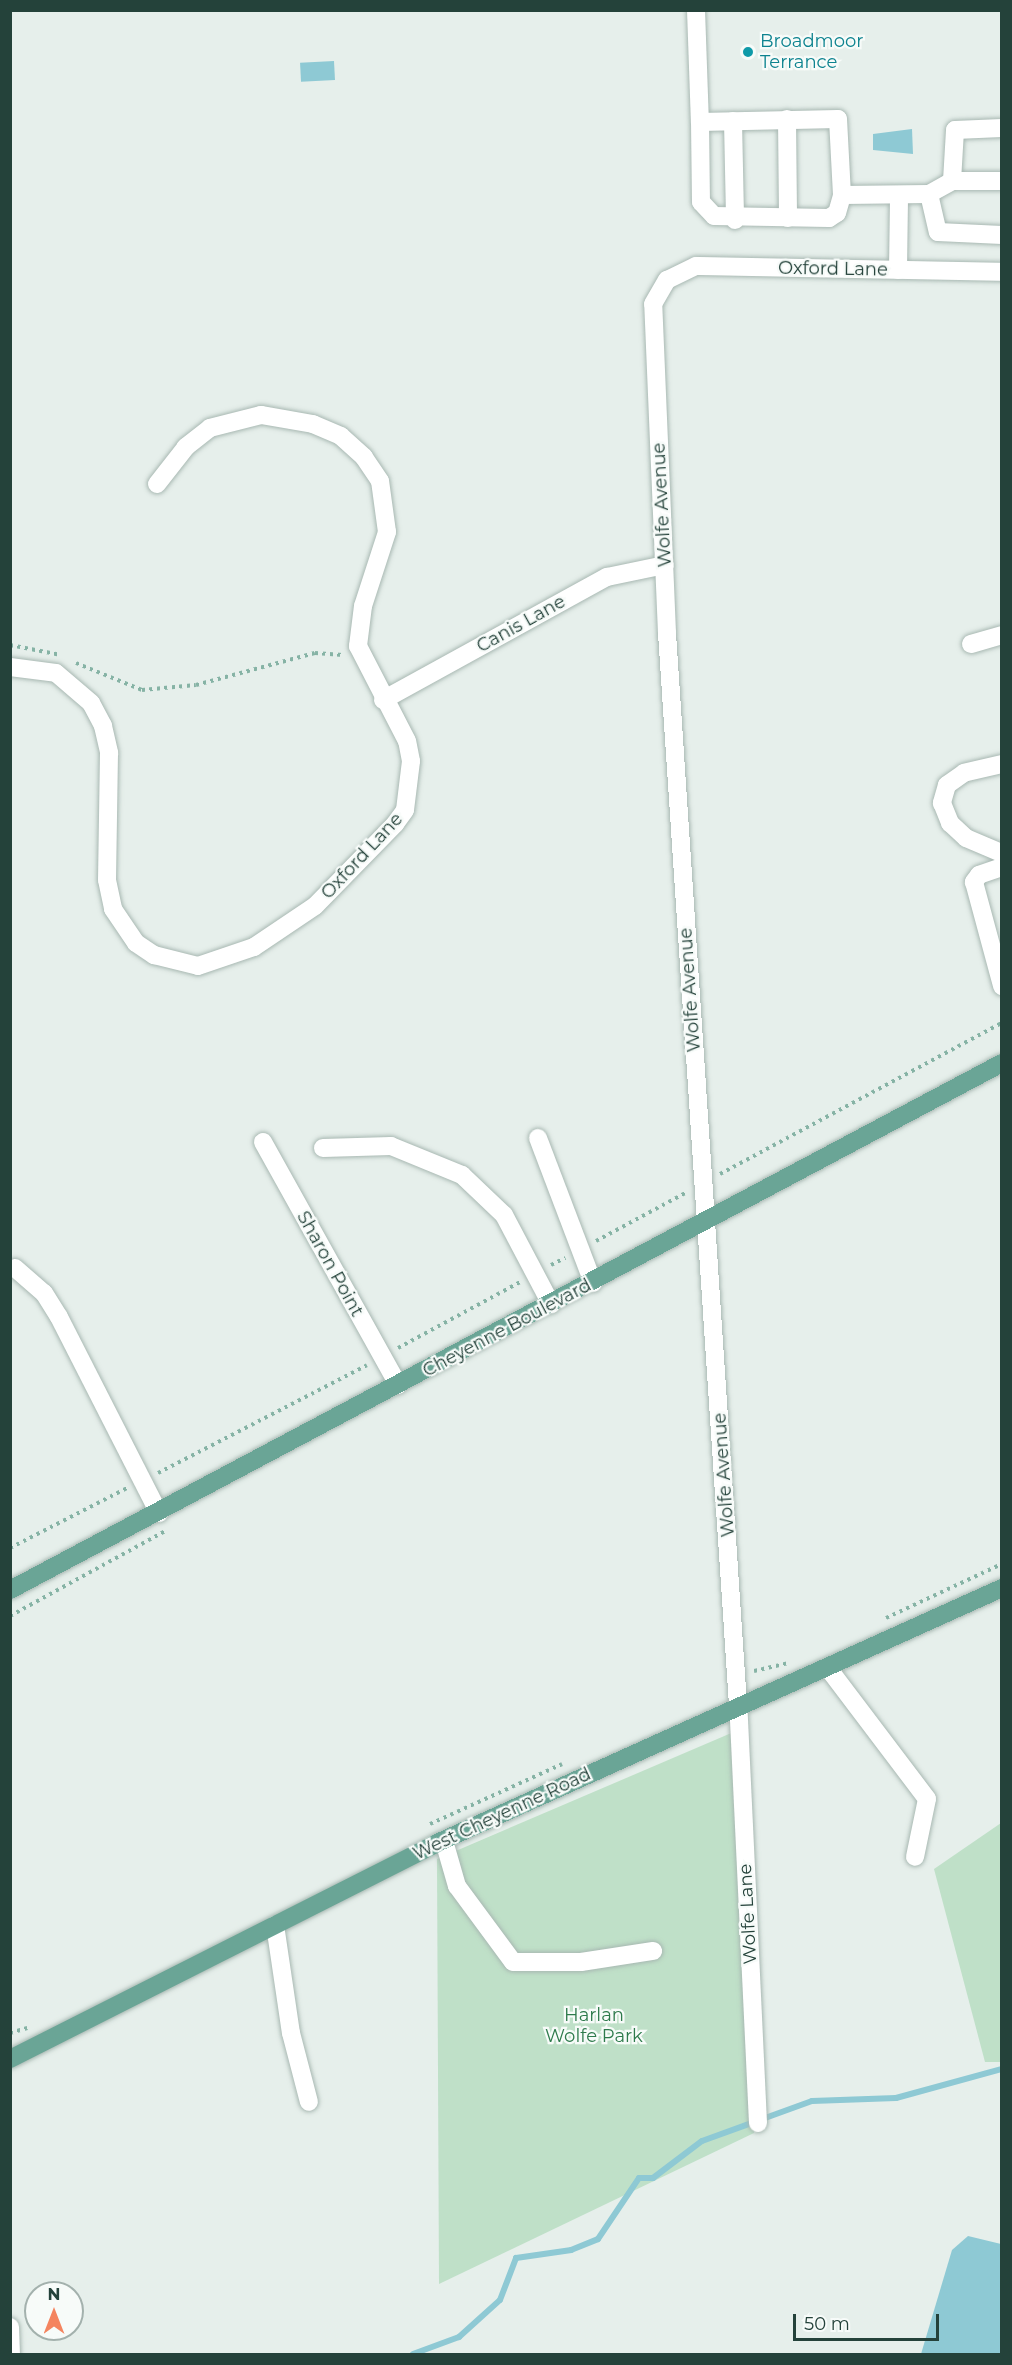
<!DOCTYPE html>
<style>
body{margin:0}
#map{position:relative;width:1012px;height:2365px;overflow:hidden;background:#e6efeb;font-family:Montserrat,sans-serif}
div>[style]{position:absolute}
.green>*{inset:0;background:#bfe0c8}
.water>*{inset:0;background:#8ec9d4;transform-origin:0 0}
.stream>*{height:6px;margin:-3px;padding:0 3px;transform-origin:3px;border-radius:3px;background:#8ec9d4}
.path>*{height:4px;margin-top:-2px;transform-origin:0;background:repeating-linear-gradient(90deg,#86b3a5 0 3px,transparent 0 7.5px)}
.roads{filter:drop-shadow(0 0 2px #a8b8b2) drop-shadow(0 0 2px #a8b8b2)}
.minor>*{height:18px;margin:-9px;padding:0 9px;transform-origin:9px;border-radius:9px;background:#fff}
.major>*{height:18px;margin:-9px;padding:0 9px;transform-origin:9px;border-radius:9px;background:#6aa596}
.dots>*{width:16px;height:16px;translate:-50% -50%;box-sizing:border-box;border:3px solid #f7fbf9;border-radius:50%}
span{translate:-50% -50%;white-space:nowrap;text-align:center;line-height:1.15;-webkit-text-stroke:4.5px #f7fbf9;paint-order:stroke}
.culture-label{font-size:18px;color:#0d838f}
.left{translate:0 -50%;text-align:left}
.street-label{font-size:18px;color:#24423a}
.park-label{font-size:18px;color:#2d7a4b}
.frame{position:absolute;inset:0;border:12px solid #24423a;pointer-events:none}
.north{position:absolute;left:24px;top:2281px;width:60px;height:60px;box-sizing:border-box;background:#f7fbf9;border:2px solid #a3b1ad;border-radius:50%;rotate:0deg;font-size:16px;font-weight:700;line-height:24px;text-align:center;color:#24423a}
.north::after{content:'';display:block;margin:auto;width:21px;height:27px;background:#f4845f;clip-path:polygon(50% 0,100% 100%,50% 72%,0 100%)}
.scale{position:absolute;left:793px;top:2314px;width:146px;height:27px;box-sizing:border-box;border:3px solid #24423a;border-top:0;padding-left:8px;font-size:18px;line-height:21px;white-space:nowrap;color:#24423a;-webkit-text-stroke:4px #f7fbf9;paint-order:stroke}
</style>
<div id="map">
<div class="green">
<div style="clip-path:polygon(736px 1731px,754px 2133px,439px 2284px,437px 1859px)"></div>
<div style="clip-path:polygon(1001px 1823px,1001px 2062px,985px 2062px,934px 1869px)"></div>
</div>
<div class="water">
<div style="left:334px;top:61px;width:19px;height:34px;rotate:87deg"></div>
<div style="clip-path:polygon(912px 129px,913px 154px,873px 150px,873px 134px)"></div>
<div style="clip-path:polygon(968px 2236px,1001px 2244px,1001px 2353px,921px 2354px,952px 2250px)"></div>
</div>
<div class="stream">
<div style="left:413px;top:2354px;width:49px;rotate:-20.3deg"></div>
<div style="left:459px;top:2337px;width:55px;rotate:-42.1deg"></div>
<div style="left:500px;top:2300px;width:45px;rotate:-69.1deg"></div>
<div style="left:516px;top:2258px;width:56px;rotate:-8.3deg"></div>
<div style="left:571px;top:2250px;width:29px;rotate:-22deg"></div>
<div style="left:598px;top:2239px;width:73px;rotate:-56.1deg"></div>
<div style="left:639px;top:2178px;width:14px"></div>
<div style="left:653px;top:2178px;width:61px;rotate:-37.1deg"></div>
<div style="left:702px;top:2141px;width:117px;rotate:-20deg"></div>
<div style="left:812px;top:2101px;width:84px;rotate:-2deg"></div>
<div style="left:896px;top:2098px;width:110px;rotate:-15.3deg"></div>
</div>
<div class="path">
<div style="left:10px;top:645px;width:52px;rotate:11.1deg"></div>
<div style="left:76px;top:663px;width:71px;rotate:22.2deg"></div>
<div style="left:142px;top:690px;width:54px;rotate:-5.3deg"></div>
<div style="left:196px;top:685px;width:123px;rotate:-15.1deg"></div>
<div style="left:315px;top:653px;width:28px;rotate:4deg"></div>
<div style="left:720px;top:1174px;width:320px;rotate:-28.2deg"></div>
<div style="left:596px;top:1241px;width:103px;rotate:-28.3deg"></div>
<div style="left:551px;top:1265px;width:16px;rotate:-27deg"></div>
<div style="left:398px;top:1348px;width:139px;rotate:-28.4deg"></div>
<div style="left:158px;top:1473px;width:235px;rotate:-27.3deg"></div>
<div style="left:10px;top:1548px;width:131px;rotate:-27.1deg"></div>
<div style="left:10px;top:1616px;width:177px;rotate:-28.7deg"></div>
<div style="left:886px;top:1618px;width:128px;rotate:-25deg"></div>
<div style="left:754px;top:1671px;width:36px;rotate:-13deg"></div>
<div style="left:430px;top:1824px;width:145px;rotate:-24.4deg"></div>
<div style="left:10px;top:2033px;width:18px;rotate:-16deg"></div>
</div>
<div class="roads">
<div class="minor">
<div style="left:696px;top:10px;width:112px;rotate:88deg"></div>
<div style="left:700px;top:122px;width:138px;rotate:-1.2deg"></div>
<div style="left:838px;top:119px;width:76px;rotate:87deg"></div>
<div style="left:842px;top:195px;width:87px;rotate:-0.7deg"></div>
<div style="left:929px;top:194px;width:26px;rotate:-29deg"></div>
<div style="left:952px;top:181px;width:51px;rotate:-86.6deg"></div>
<div style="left:955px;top:130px;width:47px;rotate:-2.4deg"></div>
<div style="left:787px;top:119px;width:99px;rotate:89.4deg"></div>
<div style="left:733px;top:121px;width:99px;rotate:88.8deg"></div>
<div style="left:700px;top:122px;width:80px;rotate:89.3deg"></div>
<div style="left:701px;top:202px;width:19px;rotate:47deg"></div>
<div style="left:714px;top:216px;width:115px;rotate:1deg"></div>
<div style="left:829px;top:218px;width:9px;rotate:-32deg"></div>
<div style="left:837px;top:213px;width:19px;rotate:-74deg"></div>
<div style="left:952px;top:181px;width:50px"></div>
<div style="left:929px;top:194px;width:39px;rotate:77deg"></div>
<div style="left:938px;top:232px;width:64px;rotate:2.7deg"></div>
<div style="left:898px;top:270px;width:75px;rotate:-89.2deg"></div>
<div style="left:971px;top:644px;width:32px;rotate:-16deg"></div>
<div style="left:10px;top:667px;width:46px;rotate:7.4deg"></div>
<div style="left:56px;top:673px;width:46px;rotate:40.6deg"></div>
<div style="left:91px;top:703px;width:26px;rotate:62deg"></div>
<div style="left:103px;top:726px;width:28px;rotate:77deg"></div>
<div style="left:109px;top:753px;width:127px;rotate:90.9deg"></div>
<div style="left:107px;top:880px;width:30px;rotate:78deg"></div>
<div style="left:113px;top:909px;width:41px;rotate:55.9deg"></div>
<div style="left:136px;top:943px;width:22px;rotate:34deg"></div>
<div style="left:154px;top:955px;width:45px;rotate:14deg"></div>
<div style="left:198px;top:966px;width:59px;rotate:-18.7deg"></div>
<div style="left:254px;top:947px;width:73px;rotate:-33.9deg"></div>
<div style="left:315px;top:906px;width:115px;rotate:-45.7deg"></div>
<div style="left:395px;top:824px;width:17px;rotate:-54deg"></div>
<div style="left:405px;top:810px;width:49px;rotate:-83deg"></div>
<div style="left:411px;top:761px;width:20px;rotate:-101deg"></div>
<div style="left:407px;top:741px;width:107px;rotate:-117.3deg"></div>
<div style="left:358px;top:646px;width:40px;rotate:-82.9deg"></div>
<div style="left:363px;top:606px;width:78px;rotate:-72deg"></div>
<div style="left:387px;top:532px;width:51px;rotate:-97.8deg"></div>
<div style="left:380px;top:481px;width:29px;rotate:-124deg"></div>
<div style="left:364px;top:457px;width:31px;rotate:-138deg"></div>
<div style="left:341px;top:436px;width:30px;rotate:-157deg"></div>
<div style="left:313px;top:424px;width:53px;rotate:-170.2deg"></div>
<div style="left:261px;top:415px;width:53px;rotate:165.7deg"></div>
<div style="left:210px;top:428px;width:31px;rotate:142deg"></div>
<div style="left:186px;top:447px;width:47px;rotate:128.1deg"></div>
<div style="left:383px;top:700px;width:256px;rotate:-28.8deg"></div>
<div style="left:607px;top:577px;width:59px;rotate:-11.7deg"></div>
<div style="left:1002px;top:764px;width:39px;rotate:167deg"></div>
<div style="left:964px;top:773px;width:21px;rotate:145deg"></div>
<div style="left:947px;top:785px;width:19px;rotate:106deg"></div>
<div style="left:942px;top:803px;width:22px;rotate:68deg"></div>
<div style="left:950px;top:823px;width:22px;rotate:43deg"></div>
<div style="left:966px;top:838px;width:39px;rotate:23deg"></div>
<div style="left:1002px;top:867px;width:24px;rotate:161deg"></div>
<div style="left:979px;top:875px;width:9px;rotate:126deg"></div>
<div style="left:974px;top:882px;width:108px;rotate:74.9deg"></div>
<div style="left:538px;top:1138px;width:155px;rotate:69.2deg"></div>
<div style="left:263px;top:1142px;width:278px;rotate:60.9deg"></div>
<div style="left:323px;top:1148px;width:68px;rotate:-1.7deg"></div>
<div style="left:391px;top:1146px;width:77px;rotate:22.2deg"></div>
<div style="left:462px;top:1175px;width:58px;rotate:43.6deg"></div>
<div style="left:504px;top:1215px;width:101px;rotate:62.2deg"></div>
<div style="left:15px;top:1268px;width:38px;rotate:41deg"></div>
<div style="left:44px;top:1293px;width:28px;rotate:58deg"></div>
<div style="left:59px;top:1317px;width:220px;rotate:63deg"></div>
<div style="left:828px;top:1668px;width:164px;rotate:52.9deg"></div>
<div style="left:927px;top:1799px;width:59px;rotate:101.7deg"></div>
<div style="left:444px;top:1841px;width:47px;rotate:73.9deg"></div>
<div style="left:457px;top:1886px;width:94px;rotate:53.6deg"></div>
<div style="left:513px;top:1962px;width:68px"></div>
<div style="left:581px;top:1962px;width:73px;rotate:-8.7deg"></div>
<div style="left:275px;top:1925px;width:109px;rotate:81.6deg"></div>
<div style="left:291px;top:2033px;width:71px;rotate:75.4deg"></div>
<div style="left:758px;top:2123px;width:418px;rotate:-92.7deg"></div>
<div style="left:738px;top:1705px;width:1074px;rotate:-93.79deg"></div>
<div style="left:667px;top:633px;width:329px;rotate:-92.4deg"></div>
<div style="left:653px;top:304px;width:28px;rotate:-60deg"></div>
<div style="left:667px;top:280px;width:32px;rotate:-26deg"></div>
<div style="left:696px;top:266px;width:306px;rotate:1.1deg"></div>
<div style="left:10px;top:2327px;width:27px;rotate:88deg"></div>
</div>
<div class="major">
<div style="left:10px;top:1590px;width:1123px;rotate:-27.98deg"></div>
<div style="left:10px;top:2059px;width:479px;rotate:-26.8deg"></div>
<div style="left:437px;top:1843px;width:620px;rotate:-24.29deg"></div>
</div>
</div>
<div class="dots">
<div style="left:748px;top:52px;background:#0f9aa8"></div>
</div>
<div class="culture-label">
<span class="left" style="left:760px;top:52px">Broadmoor<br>Terrance</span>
</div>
<div class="street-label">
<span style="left:833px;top:269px;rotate:1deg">Oxford Lane</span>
<span style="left:662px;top:505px;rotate:-93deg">Wolfe Avenue</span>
<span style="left:521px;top:624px;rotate:-29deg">Canis Lane</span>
<span style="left:362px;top:856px;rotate:-47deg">Oxford Lane</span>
<span style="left:690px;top:990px;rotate:-94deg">Wolfe Avenue</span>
<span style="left:330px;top:1264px;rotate:61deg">Sharon Point</span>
<span style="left:507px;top:1328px;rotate:-28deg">Cheyenne Boulevard</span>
<span style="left:724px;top:1475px;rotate:-94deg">Wolfe Avenue</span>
<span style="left:502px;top:1814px;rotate:-25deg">West Cheyenne Road</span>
<span style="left:748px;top:1914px;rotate:-93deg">Wolfe Lane</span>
</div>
<div class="park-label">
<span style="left:594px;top:2026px">Harlan<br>Wolfe Park</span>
</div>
<div class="frame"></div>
<div class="north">N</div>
<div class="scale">50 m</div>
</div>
